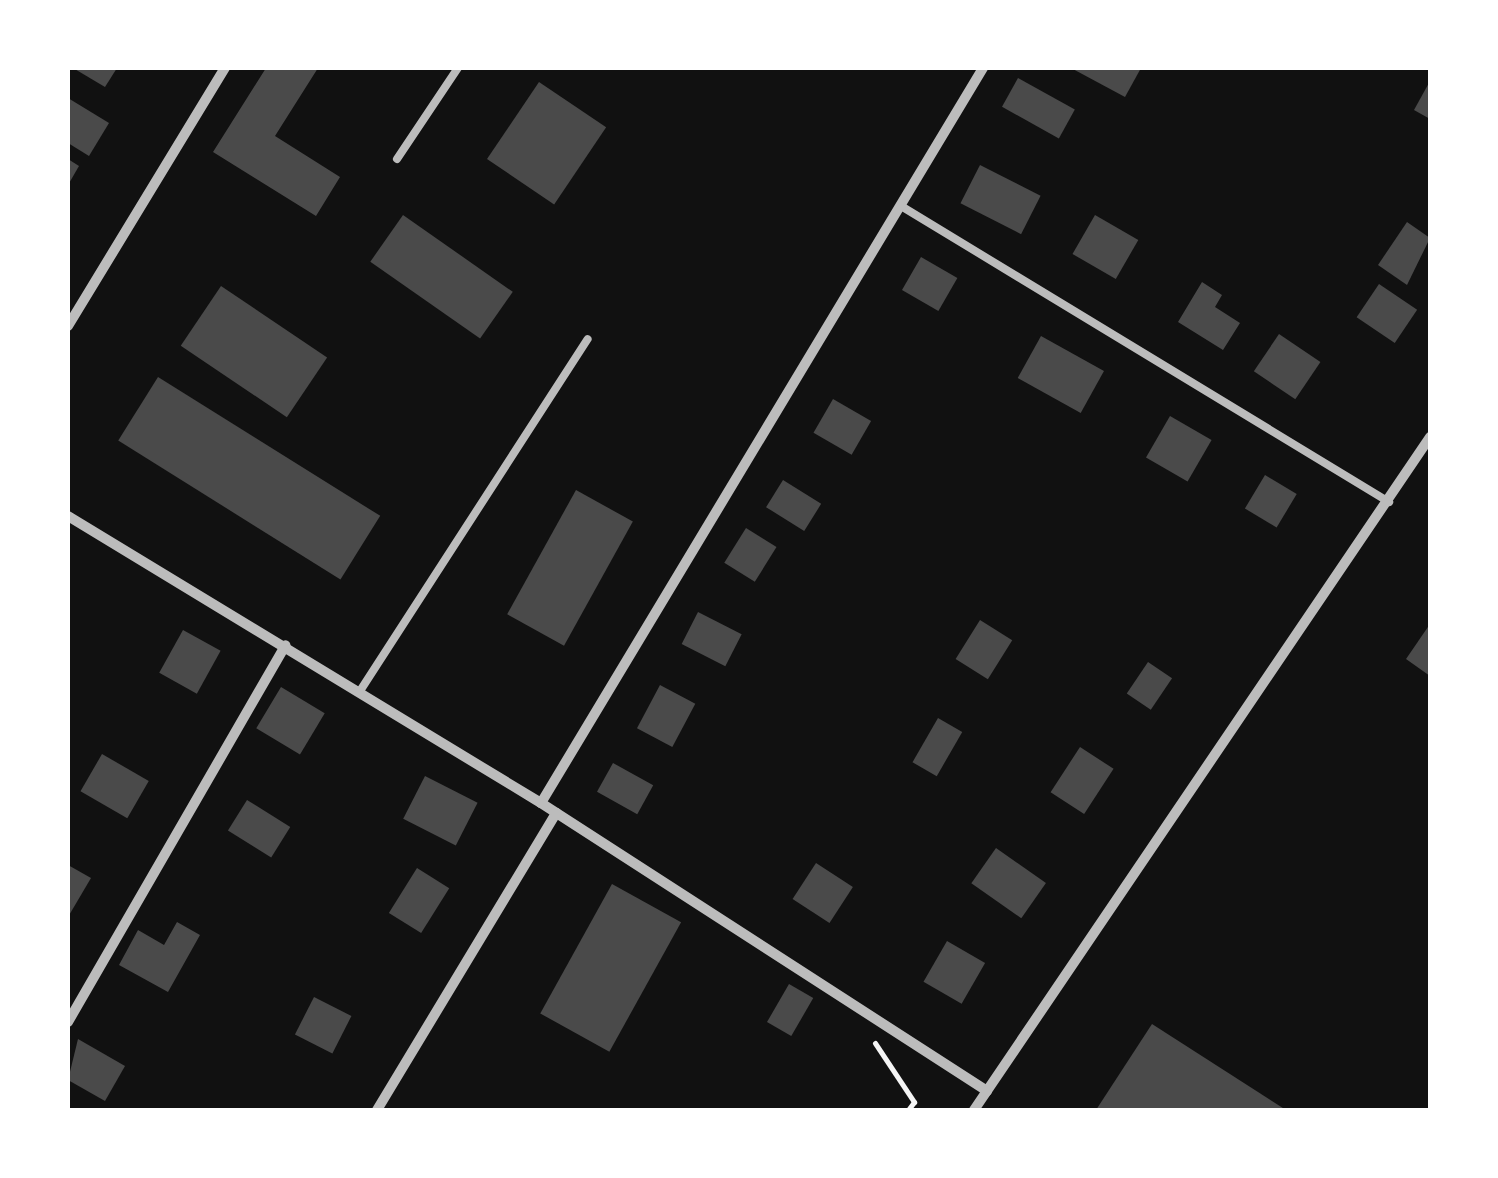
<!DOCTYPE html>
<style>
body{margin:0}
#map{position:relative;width:1498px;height:1178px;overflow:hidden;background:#111;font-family:Ubuntu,sans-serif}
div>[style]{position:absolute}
.building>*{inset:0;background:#4a4a4a;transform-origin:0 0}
.path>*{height:5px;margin:-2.5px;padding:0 2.5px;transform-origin:2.5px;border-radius:2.5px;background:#f5f5f5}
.service>*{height:8px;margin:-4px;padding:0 4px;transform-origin:4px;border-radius:4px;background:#bcbcbc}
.minor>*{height:10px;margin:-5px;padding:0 5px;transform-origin:5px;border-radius:5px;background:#bcbcbc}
span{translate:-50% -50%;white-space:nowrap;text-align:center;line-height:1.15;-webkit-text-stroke:9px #fff;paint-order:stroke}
.frame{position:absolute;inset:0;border:70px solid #fff;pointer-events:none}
</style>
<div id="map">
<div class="building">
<div style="clip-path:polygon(73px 68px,117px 68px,105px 87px)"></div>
<div style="clip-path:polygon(266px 68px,318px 68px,275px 136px,340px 177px,316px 216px,213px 152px)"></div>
<div style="clip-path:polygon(1071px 68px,1141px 68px,1125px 97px)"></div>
<div style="left:1018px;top:78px;width:65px;height:33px;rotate:29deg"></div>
<div style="clip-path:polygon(1430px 81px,1430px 119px,1414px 110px)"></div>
<div style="left:539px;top:82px;width:81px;height:93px;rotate:34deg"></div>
<div style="clip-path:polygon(68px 98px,109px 123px,89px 156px,68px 143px)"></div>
<div style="clip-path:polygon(68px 159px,79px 166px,68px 185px)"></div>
<div style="left:980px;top:165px;width:68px;height:43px;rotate:27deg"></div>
<div style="left:403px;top:215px;width:134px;height:57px;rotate:35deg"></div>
<div style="left:1095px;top:215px;width:50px;height:45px;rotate:30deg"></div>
<div style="clip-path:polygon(1407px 222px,1430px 238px,1407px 285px,1378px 265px)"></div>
<div style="left:921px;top:257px;width:42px;height:38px;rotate:30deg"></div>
<div style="clip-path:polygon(1202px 282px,1222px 295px,1215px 307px,1240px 323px,1223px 350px,1178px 322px)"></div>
<div style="left:1379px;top:284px;width:46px;height:40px;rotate:34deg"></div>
<div style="left:221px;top:286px;width:128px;height:72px;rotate:34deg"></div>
<div style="left:1279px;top:334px;width:50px;height:45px;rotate:34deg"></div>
<div style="left:1041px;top:336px;width:72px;height:48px;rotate:29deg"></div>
<div style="left:158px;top:377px;width:262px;height:75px;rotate:32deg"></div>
<div style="left:833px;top:399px;width:44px;height:39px;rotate:30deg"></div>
<div style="left:1170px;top:416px;width:48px;height:48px;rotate:30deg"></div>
<div style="left:1265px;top:475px;width:37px;height:39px;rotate:31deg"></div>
<div style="left:783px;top:480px;width:45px;height:32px;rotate:32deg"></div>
<div style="left:576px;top:490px;width:65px;height:142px;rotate:29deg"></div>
<div style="left:746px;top:528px;width:36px;height:41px;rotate:32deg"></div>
<div style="left:698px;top:612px;width:49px;height:36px;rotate:27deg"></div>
<div style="left:980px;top:620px;width:38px;height:46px;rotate:32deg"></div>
<div style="clip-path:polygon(1430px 624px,1430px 676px,1406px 659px)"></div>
<div style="left:183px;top:630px;width:43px;height:49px;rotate:29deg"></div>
<div style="left:1148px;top:662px;width:29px;height:38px;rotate:34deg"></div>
<div style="left:660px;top:685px;width:40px;height:49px;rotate:28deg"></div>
<div style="left:281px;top:687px;width:51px;height:48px;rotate:31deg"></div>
<div style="left:938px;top:718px;width:28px;height:51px;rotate:30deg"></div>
<div style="left:1080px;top:747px;width:40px;height:54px;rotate:33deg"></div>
<div style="left:102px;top:754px;width:54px;height:43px;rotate:30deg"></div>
<div style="left:613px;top:763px;width:46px;height:33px;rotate:29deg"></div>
<div style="left:425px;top:776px;width:59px;height:48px;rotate:27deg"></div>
<div style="left:247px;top:800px;width:51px;height:36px;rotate:32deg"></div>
<div style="left:996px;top:848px;width:61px;height:43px;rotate:35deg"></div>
<div style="left:816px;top:863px;width:44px;height:43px;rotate:33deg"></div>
<div style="clip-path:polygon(68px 865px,91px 878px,68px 917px)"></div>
<div style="left:417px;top:868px;width:38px;height:53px;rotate:32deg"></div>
<div style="left:612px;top:884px;width:79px;height:148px;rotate:29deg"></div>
<div style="clip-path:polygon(177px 922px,200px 935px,168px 992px,119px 965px,138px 930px,164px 945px)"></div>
<div style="left:947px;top:941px;width:44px;height:47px;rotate:30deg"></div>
<div style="left:789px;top:984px;width:28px;height:44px;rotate:30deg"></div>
<div style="left:314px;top:997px;width:42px;height:42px;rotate:27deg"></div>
<div style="clip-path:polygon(1152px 1024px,1286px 1110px,1096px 1110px)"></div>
<div style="clip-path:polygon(78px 1039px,125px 1066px,105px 1101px,68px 1080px)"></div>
</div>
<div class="path">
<div style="left:875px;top:1043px;width:71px;rotate:56.5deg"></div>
<div style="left:914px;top:1102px;width:10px;rotate:127deg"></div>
</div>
<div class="service">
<div style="left:397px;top:159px;width:110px;rotate:-56.2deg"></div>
<div style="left:901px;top:206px;width:571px;rotate:31.24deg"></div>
<div style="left:360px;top:691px;width:419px;rotate:-57.1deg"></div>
</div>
<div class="minor">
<div style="left:68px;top:326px;width:302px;rotate:-58.7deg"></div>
<div style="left:68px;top:516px;width:553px;rotate:31.25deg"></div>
<div style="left:541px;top:803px;width:531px;rotate:32.85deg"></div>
<div style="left:541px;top:803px;width:858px;rotate:-58.98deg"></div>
<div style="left:68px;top:1022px;width:435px;rotate:-60deg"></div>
<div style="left:377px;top:1110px;width:347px;rotate:-58.9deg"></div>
<div style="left:974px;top:1110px;width:813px;rotate:-55.88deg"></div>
</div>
<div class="frame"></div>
</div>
